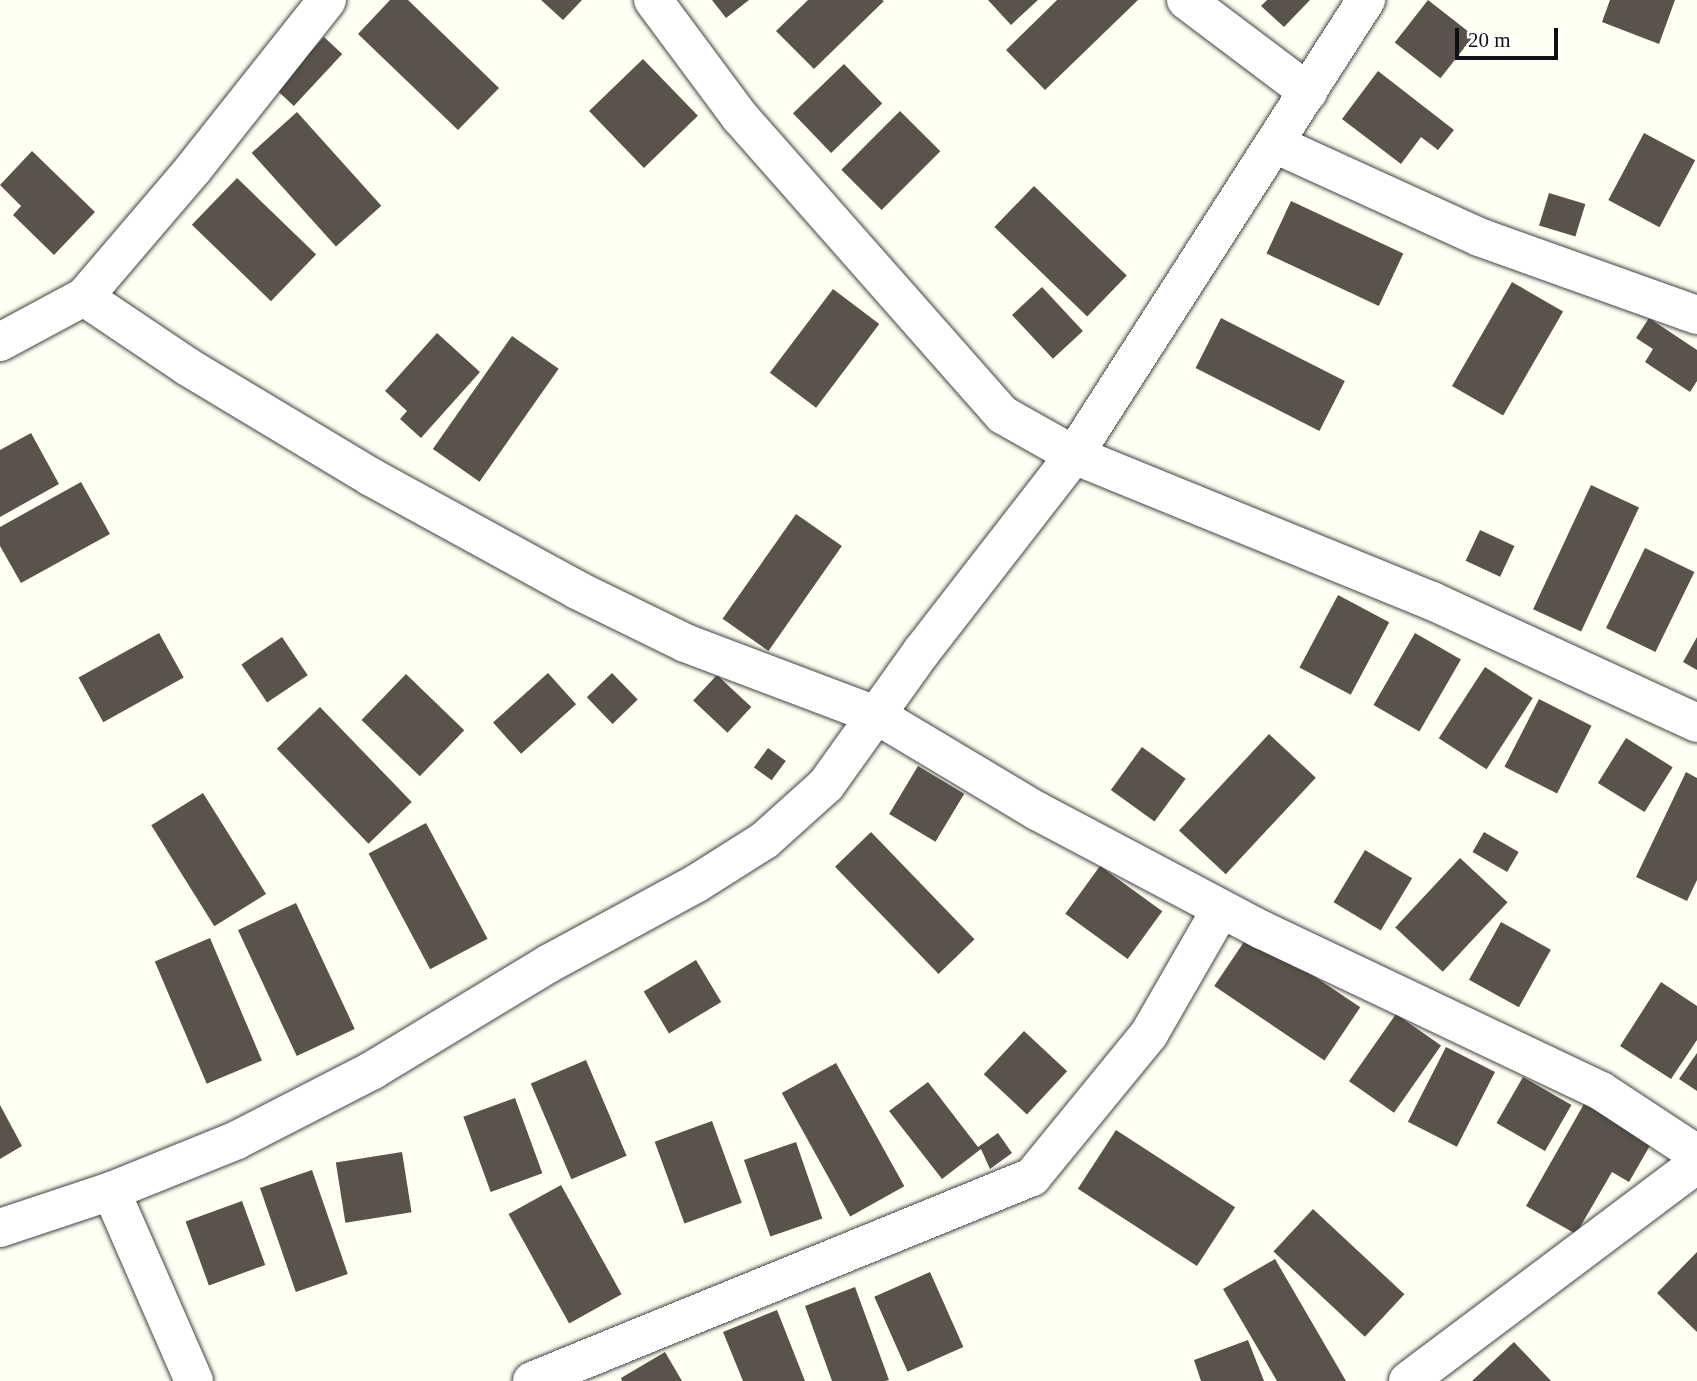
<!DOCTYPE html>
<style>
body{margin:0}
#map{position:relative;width:1697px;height:1381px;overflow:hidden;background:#fffff3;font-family:Georgia,serif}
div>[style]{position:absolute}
.building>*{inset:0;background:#59534b;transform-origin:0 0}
.roads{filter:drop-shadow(0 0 2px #434343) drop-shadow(0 0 2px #434343)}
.minor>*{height:38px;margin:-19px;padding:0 19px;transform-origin:19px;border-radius:19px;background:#fff}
span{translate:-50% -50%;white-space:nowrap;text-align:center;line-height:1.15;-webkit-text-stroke:7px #fff;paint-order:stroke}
.scale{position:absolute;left:1455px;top:28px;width:103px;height:32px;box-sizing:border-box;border:4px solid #101010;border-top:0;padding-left:9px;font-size:21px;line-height:24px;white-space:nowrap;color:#101010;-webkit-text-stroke:5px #fff;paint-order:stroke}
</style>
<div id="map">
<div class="building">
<div style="clip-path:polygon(390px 0,408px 0,499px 88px,458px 130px,358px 34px)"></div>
<div style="clip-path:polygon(541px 0,582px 0,563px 20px)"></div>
<div style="clip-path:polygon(712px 0,749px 0,726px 18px)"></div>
<div style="clip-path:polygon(808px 0,882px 0,884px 1px,814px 69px,776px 31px)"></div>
<div style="clip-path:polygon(988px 0,1038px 0,1011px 25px)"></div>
<div style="clip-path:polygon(1057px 0,1138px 0,1045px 90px,1006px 50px)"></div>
<div style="clip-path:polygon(1267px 0,1310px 0,1284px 27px,1261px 6px)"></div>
<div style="left:1428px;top:0;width:58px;height:54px;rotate:38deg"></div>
<div style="clip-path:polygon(1610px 0,1675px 0,1659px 44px,1602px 22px)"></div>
<div style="left:324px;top:37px;width:25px;height:71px;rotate:43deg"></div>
<div style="left:643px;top:59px;width:79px;height:75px;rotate:46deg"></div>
<div style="left:844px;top:64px;width:55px;height:71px;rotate:46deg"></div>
<div style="clip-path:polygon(1378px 71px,1454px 130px,1438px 150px,1421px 137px,1401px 164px,1342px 119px)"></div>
<div style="left:900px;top:111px;width:57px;height:83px;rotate:45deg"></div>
<div style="left:297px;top:112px;width:126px;height:61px;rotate:48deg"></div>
<div style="left:1644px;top:133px;width:58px;height:76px;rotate:28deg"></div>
<div style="clip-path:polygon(32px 151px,95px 212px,54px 255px,13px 215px,21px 206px,0 185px)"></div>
<div style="left:237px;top:178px;width:110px;height:65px;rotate:44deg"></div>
<div style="left:1034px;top:186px;width:129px;height:57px;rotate:44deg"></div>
<div style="left:1549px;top:193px;width:38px;height:34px;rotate:17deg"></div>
<div style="left:1291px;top:201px;width:124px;height:58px;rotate:25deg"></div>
<div style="left:1512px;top:282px;width:59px;height:120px;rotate:30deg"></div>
<div style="left:1042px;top:287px;width:60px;height:41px;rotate:47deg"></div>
<div style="left:833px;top:289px;width:58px;height:105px;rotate:37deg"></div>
<div style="left:1221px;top:318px;width:139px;height:56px;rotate:27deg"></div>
<div style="clip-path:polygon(1649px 318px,1697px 350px,1697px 381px,1690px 392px,1645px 362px,1653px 349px,1636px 338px)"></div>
<div style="clip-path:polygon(437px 333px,480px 372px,421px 438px,400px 419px,407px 411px,385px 391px)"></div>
<div style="left:512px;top:336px;width:57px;height:138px;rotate:35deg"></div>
<div style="clip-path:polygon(31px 433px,59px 484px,0 517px,0 450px)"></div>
<div style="clip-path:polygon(81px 482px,110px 534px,21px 583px,0 546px,0 527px)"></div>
<div style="left:1591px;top:485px;width:53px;height:137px;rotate:25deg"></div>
<div style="left:796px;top:514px;width:56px;height:128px;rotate:35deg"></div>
<div style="left:1480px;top:530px;width:38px;height:34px;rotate:25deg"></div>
<div style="left:1645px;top:548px;width:55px;height:89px;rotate:26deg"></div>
<div style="left:1338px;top:595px;width:58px;height:82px;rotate:28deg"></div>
<div style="left:159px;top:633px;width:51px;height:92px;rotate:61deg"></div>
<div style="left:1415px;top:633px;width:53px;height:83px;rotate:30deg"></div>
<div style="left:282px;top:637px;width:46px;height:49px;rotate:56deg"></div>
<div style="clip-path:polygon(1697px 637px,1697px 670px,1683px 662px)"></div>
<div style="left:1485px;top:667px;width:57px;height:85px;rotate:33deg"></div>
<div style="left:548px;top:673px;width:42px;height:74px;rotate:48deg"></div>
<div style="left:612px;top:673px;width:37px;height:35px;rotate:46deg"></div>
<div style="left:406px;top:674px;width:81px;height:64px;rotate:44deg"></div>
<div style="left:717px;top:675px;width:47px;height:35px;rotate:43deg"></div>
<div style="left:1539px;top:699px;width:59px;height:76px;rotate:27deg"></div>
<div style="left:320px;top:707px;width:132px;height:60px;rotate:46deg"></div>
<div style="left:1269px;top:734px;width:64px;height:132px;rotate:43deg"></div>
<div style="left:1626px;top:738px;width:55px;height:53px;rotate:32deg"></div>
<div style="left:1142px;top:747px;width:54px;height:53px;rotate:36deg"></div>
<div style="left:768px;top:748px;width:22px;height:24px;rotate:36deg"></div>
<div style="left:918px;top:766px;width:54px;height:56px;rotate:31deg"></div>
<div style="clip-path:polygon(1686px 772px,1697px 778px,1697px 880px,1687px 901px,1636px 877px)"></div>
<div style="left:203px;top:793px;width:119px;height:61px;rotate:58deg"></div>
<div style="left:426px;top:823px;width:131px;height:65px;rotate:62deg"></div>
<div style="left:871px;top:832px;width:149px;height:50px;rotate:46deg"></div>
<div style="left:1484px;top:832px;width:40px;height:23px;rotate:30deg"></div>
<div style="left:1365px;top:850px;width:55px;height:61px;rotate:31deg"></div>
<div style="left:1460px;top:858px;width:65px;height:95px;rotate:43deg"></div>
<div style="left:1100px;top:866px;width:77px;height:59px;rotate:36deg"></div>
<div style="left:296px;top:903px;width:139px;height:64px;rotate:65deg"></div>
<div style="left:1501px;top:922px;width:57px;height:66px;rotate:29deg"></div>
<div style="left:1250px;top:933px;width:133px;height:64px;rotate:34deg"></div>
<div style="left:210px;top:938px;width:133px;height:60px;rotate:67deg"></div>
<div style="left:696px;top:960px;width:49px;height:61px;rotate:59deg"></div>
<div style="clip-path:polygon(1661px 982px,1697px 1006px,1697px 1040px,1671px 1079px,1620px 1046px)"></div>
<div style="left:1396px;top:1014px;width:55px;height:82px;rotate:35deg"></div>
<div style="left:1024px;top:1031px;width:59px;height:59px;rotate:43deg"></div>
<div style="left:1446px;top:1047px;width:55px;height:84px;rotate:27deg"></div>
<div style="clip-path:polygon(1697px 1053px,1697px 1091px,1679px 1079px)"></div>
<div style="left:586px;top:1060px;width:104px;height:60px;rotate:67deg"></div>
<div style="left:836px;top:1063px;width:141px;height:62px;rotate:61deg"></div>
<div style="left:1523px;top:1077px;width:56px;height:53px;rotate:30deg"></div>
<div style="clip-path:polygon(928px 1082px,978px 1147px,998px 1133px,1012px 1153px,990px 1169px,981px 1149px,942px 1179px,889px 1111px)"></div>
<div style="left:515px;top:1098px;width:80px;height:55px;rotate:70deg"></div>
<div style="clip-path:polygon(1584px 1104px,1652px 1142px,1629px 1182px,1612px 1172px,1576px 1234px,1526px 1206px)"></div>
<div style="clip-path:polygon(0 1105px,22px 1146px,0 1159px)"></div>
<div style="left:712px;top:1121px;width:87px;height:61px;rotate:70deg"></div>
<div style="left:1116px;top:1130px;width:142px;height:70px;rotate:33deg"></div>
<div style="left:796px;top:1142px;width:81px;height:55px;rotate:71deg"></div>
<div style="left:402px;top:1152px;width:61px;height:67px;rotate:81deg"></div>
<div style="left:312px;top:1170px;width:110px;height:55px;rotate:71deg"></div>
<div style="left:561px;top:1185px;width:125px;height:60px;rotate:61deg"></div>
<div style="left:242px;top:1201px;width:68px;height:60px;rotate:70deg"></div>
<div style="left:1313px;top:1209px;width:125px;height:58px;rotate:43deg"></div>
<div style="clip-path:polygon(1697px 1252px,1697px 1332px,1657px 1293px)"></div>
<div style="clip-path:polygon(1275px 1259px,1346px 1381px,1277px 1381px,1223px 1289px)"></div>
<div style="left:930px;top:1272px;width:82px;height:61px;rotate:66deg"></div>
<div style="clip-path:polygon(855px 1287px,889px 1380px,885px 1381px,832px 1381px,805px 1306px)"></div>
<div style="clip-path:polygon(777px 1310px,805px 1381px,743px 1381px,723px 1332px)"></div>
<div style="clip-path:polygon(1248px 1340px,1264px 1381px,1201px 1381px,1194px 1360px)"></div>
<div style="clip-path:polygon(1514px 1342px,1551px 1381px,1472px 1381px)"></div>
<div style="clip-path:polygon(665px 1352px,682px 1381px,622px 1381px,621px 1378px)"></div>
</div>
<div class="roads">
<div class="minor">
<div style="left:653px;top:0;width:146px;rotate:53.4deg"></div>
<div style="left:740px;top:117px;width:397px;rotate:48.6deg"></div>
<div style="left:1003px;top:415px;width:81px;rotate:29.4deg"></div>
<div style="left:1074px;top:455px;width:387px;rotate:22.2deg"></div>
<div style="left:1432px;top:601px;width:292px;rotate:24.7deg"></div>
<div style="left:1186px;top:0;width:153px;rotate:37deg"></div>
<div style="left:1275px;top:144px;width:224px;rotate:24.5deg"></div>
<div style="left:1479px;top:237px;width:232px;rotate:19.7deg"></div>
<div style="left:84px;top:297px;width:125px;rotate:33.9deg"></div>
<div style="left:188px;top:367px;width:214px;rotate:31deg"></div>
<div style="left:371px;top:477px;width:235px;rotate:28.7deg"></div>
<div style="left:577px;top:590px;width:120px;rotate:26.1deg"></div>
<div style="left:685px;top:643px;width:206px;rotate:20.7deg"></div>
<div style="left:878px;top:716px;width:185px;rotate:30.9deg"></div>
<div style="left:1037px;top:811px;width:255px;rotate:27.9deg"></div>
<div style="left:1262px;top:930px;width:375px;rotate:25.4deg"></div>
<div style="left:1601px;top:1091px;width:115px;rotate:33.3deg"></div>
<div style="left:0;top:342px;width:95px;rotate:-28.2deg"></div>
<div style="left:84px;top:297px;width:170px;rotate:-49.5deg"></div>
<div style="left:194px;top:168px;width:214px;rotate:-51.6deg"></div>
<div style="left:111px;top:1191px;width:207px;rotate:66.4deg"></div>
<div style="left:0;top:1228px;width:117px;rotate:-18.4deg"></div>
<div style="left:111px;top:1191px;width:136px;rotate:-22deg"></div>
<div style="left:237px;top:1140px;width:153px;rotate:-27.2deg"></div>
<div style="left:373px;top:1070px;width:205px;rotate:-31.2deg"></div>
<div style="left:548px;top:964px;width:170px;rotate:-28.5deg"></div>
<div style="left:697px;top:883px;width:80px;rotate:-32.3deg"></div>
<div style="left:765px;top:840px;width:82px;rotate:-42deg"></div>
<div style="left:826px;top:785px;width:165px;rotate:-54.4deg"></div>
<div style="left:922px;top:651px;width:248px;rotate:-52.2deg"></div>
<div style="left:1074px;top:455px;width:541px;rotate:-57.31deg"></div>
<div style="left:532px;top:1381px;width:540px;rotate:-22.2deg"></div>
<div style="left:1032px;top:1177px;width:185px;rotate:-50.7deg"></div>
<div style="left:1149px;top:1034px;width:144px;rotate:-60.1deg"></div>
<div style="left:1408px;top:1381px;width:361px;rotate:-36.9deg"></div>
</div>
</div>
<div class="scale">20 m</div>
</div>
